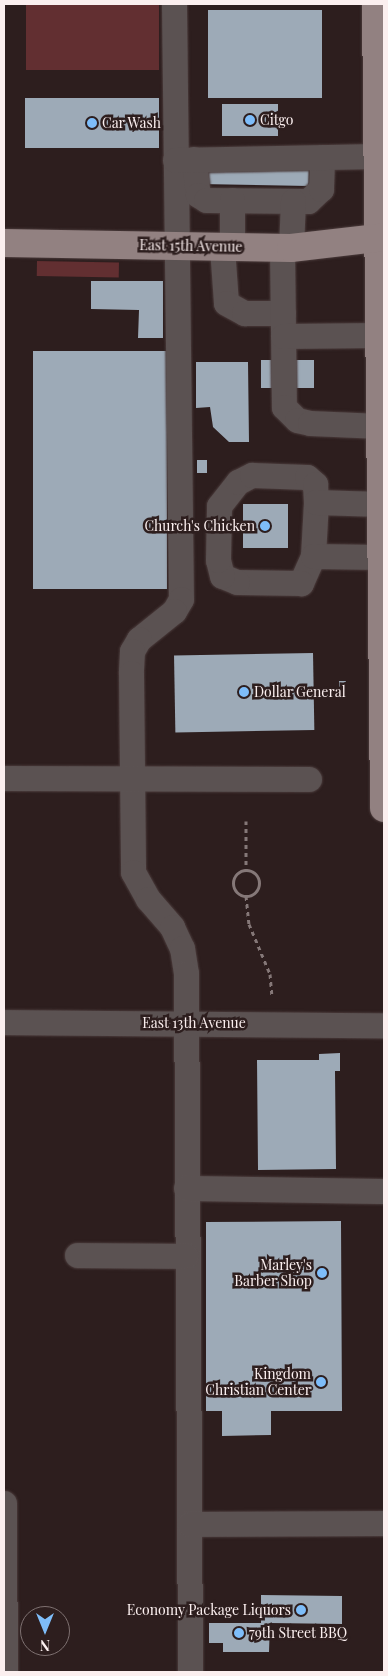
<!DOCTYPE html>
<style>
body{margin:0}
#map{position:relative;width:388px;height:1676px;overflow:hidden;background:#2d1e1e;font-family:"Playfair Display",serif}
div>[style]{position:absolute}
.green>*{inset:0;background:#622f31;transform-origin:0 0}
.building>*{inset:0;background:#9daab7;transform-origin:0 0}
.path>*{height:3px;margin-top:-1.5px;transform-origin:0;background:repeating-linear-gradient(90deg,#857878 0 4px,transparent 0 8px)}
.path>.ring{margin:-1.5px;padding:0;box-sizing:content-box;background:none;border:3px solid #857878;border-radius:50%}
.roads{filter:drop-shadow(0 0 1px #4a3b3b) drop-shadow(0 0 1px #4a3b3b)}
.minor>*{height:25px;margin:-12.5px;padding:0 12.5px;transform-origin:12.5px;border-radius:12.5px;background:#5b5252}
.major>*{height:28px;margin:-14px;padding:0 14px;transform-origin:14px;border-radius:14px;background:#928181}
.dots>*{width:14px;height:14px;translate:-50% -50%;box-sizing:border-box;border:2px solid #2d1e1e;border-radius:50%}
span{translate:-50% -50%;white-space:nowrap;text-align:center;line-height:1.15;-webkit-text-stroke:5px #2d1e1e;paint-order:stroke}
.poi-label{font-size:14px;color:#fbefef}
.left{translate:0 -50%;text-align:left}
.right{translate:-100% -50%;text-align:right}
.street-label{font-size:14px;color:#fbefef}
.frame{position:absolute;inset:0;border:5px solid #fbefef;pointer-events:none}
.north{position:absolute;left:20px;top:1606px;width:50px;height:50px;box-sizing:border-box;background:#2d1e1e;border:1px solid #7f7272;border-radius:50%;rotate:180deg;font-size:14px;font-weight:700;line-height:20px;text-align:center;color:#fbefef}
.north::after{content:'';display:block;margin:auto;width:18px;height:22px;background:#7ebdf9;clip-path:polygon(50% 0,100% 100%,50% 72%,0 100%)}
</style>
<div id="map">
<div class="green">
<div style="left:26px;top:4px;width:133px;height:66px"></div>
<div style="left:37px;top:261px;width:82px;height:15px;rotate:1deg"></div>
</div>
<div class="building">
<div style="left:208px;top:10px;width:114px;height:88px"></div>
<div style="left:25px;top:98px;width:134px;height:50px"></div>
<div style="left:222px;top:104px;width:56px;height:32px"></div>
<div style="left:200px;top:158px;width:109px;height:26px;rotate:1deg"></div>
<div style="clip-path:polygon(91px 281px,163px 281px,163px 338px,138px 338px,139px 310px,91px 309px)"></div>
<div style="left:33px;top:351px;width:134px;height:238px"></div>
<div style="left:261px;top:360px;width:53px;height:28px"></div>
<div style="clip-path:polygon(196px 362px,248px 362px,249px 442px,229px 442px,213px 427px,210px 407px,196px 408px)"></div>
<div style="left:197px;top:460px;width:10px;height:13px"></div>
<div style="left:243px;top:504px;width:45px;height:44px"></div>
<div style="left:313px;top:653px;width:77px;height:139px;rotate:89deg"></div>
<div style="left:339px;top:681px;width:7px;height:13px"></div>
<div style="clip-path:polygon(340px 1053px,340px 1071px,335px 1071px,336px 1169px,258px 1170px,257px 1060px,319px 1060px,319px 1054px)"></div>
<div style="clip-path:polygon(341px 1221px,342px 1411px,271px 1411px,271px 1435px,222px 1436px,222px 1411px,206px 1411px,206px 1222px)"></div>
<div style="clip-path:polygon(261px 1595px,342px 1596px,342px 1624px,270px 1623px,269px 1652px,223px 1652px,223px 1643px,209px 1643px,209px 1623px,261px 1623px)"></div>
</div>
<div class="path">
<div style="left:246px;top:821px;width:49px;rotate:90deg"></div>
<div class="ring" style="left:233px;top:870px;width:23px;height:23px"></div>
<div style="left:246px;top:896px;width:28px;rotate:84deg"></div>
<div style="left:249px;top:924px;width:54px;rotate:67.2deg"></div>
<div style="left:270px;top:974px;width:22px;rotate:85deg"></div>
</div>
<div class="roads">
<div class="minor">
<div style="left:174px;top:4px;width:595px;rotate:89.33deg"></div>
<div style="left:181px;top:599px;width:14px;rotate:120deg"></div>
<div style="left:174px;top:611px;width:45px;rotate:141.3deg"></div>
<div style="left:139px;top:639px;width:14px;rotate:120deg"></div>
<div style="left:132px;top:651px;width:22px;rotate:93deg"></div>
<div style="left:131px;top:673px;width:199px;rotate:89.4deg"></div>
<div style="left:133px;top:872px;width:31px;rotate:61deg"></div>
<div style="left:148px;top:899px;width:37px;rotate:49deg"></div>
<div style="left:172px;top:927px;width:23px;rotate:65deg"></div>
<div style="left:182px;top:948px;width:25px;rotate:81deg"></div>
<div style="left:186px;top:973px;width:699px;rotate:89.67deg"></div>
<div style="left:194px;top:159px;width:36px;rotate:84deg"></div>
<div style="left:198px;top:195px;width:9px;rotate:32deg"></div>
<div style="left:206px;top:200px;width:102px;rotate:0.6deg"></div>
<div style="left:308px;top:201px;width:18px;rotate:-43deg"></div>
<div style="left:321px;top:189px;width:32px;rotate:-88deg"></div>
<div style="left:175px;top:160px;width:202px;rotate:-1.1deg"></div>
<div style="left:232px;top:200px;width:47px;rotate:90deg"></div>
<div style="left:222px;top:247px;width:56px;rotate:85.9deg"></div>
<div style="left:226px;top:303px;width:21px;rotate:29deg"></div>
<div style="left:244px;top:313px;width:39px"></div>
<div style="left:282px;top:248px;width:159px;rotate:89.3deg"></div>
<div style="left:284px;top:407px;width:18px;rotate:45deg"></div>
<div style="left:297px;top:420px;width:13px;rotate:13deg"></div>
<div style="left:310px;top:423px;width:70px;rotate:2.5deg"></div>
<div style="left:291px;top:248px;width:47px;rotate:-87.6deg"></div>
<div style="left:283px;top:336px;width:96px;rotate:-0.6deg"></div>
<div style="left:316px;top:502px;width:54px;rotate:93.2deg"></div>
<div style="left:313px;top:556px;width:30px;rotate:114deg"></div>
<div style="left:301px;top:583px;width:64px;rotate:-179.1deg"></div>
<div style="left:237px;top:582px;width:16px;rotate:-158deg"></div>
<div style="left:222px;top:576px;width:16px;rotate:-104deg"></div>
<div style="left:218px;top:560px;width:54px;rotate:-88.9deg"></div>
<div style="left:219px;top:506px;width:31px;rotate:-52deg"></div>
<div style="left:238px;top:482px;width:16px;rotate:-27deg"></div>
<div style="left:252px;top:475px;width:55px;rotate:2.1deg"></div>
<div style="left:307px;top:477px;width:11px;rotate:41deg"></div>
<div style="left:315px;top:484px;width:18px;rotate:87deg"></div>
<div style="left:316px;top:502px;width:65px;rotate:1.8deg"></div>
<div style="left:313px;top:556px;width:68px;rotate:0.8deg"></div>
<div style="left:4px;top:778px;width:305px;rotate:0.2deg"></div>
<div style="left:4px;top:1022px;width:380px;rotate:0.5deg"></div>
<div style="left:186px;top:1188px;width:198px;rotate:0.9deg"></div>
<div style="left:77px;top:1255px;width:109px;rotate:0.5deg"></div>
<div style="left:4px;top:1503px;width:169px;rotate:89.7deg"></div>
<div style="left:189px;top:1524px;width:195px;rotate:-0.3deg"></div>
</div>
<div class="major">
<div style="left:376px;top:4px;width:804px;rotate:89.43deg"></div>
<div style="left:4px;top:243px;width:287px;rotate:1deg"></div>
<div style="left:291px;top:248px;width:94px;rotate:-6.7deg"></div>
</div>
</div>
<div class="dots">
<div style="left:250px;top:120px;background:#7ebdf9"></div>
<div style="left:92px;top:123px;background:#7ebdf9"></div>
<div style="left:265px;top:526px;background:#7ebdf9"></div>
<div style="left:244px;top:692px;background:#7ebdf9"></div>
<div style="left:322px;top:1273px;background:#7ebdf9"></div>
<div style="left:321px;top:1382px;background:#7ebdf9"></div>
<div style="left:301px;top:1610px;background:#7ebdf9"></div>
<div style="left:239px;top:1633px;background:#7ebdf9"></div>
</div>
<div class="poi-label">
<span class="left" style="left:260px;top:120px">Citgo</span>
<span class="left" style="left:102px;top:123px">Car Wash</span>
<span class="right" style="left:255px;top:526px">Church's Chicken</span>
<span class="left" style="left:254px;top:692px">Dollar General</span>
<span class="right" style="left:312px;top:1273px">Marley's<br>Barber Shop</span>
<span class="right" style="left:311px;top:1382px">Kingdom<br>Christian Center</span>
<span class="right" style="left:291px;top:1610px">Economy Package Liquors</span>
<span class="left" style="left:249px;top:1633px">79th Street BBQ</span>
</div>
<div class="street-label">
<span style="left:191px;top:246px;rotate:1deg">East 15th Avenue</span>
<span style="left:194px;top:1023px">East 13th Avenue</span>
</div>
<div class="frame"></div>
<div class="north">N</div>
</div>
